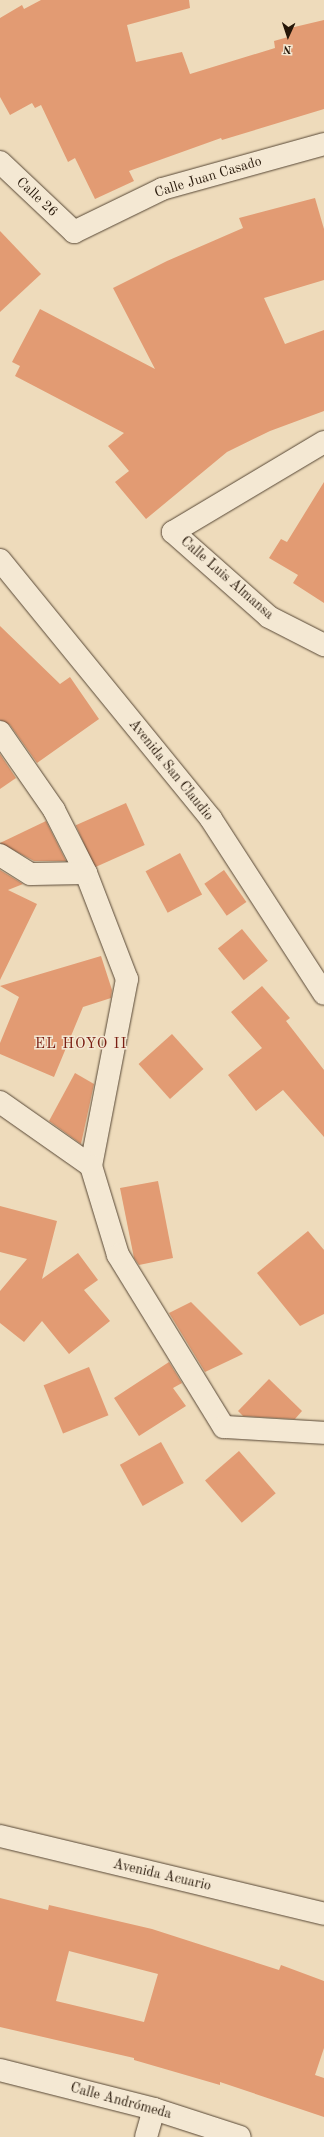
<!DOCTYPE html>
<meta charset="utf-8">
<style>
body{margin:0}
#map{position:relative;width:324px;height:2137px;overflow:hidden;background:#eedbbb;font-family:"Old Standard TT",serif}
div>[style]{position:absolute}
.building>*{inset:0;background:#e29b73;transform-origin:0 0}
.roads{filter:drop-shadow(0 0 1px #574735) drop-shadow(0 0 1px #574735)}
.street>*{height:22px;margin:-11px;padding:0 11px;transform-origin:11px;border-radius:11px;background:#f4e8d3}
.secondary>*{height:22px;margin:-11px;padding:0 11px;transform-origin:11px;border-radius:11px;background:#f4e8d3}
span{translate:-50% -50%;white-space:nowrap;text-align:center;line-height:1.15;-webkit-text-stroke:3px #f4e8d3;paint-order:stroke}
.street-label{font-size:14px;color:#251608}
.neighbourhood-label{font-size:15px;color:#7a1f14;letter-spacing:1px}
.north{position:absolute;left:268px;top:16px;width:40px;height:40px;-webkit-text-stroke:3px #f4e8d3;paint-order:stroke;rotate:183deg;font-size:11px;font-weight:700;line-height:16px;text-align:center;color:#251608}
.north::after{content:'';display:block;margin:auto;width:14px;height:18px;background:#251608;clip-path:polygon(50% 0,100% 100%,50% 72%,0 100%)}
</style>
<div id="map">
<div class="building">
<div style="clip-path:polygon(41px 0,189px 0,190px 8px,127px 25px,136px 62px,182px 52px,190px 74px,275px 48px,274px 41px,288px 37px,286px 29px,324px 20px,324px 109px,222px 140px,221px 138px,129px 171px,134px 181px,95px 199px,75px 158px,68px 162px,41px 105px,35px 108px,32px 103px,10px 115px,0 97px,0 18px,22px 5px,24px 9px)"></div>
<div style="clip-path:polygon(315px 198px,324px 229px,324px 280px,264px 298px,285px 344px,324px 330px,324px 411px,270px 431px,227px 452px,146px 519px,115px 482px,129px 471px,108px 446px,124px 433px,15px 376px,20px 366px,12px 362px,40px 309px,155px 369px,113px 288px,167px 261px,243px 228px,239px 218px)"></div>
<div style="clip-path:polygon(0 231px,41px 274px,0 312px)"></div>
<div style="clip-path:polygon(324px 482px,324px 603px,293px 583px,298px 575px,269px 558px,281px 539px,287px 542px)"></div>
<div style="clip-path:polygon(0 626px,60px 684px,70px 677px,99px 719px,37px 763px,10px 725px,0 720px)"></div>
<div style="clip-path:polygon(0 754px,16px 778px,0 789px)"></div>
<div style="left:126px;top:803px;width:46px;height:55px;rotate:66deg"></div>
<div style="clip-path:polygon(46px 821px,66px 861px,34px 861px,0 843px)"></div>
<div style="left:180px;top:853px;width:47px;height:39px;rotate:62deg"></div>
<div style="clip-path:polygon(0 870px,23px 884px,8px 890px,37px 904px,0 980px)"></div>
<div style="left:224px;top:870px;width:39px;height:24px;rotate:55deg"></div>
<div style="left:242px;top:929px;width:41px;height:31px;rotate:51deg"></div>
<div style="clip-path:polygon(101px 956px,112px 990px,111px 998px,83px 1007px,54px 1077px,0 1054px,0 1043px,19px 997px,0 986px)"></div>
<div style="clip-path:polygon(262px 986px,290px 1018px,286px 1021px,324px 1070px,324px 1137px,283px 1090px,256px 1111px,228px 1075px,262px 1048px,231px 1012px)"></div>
<div style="left:172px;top:1034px;width:47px;height:45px;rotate:48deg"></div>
<div style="clip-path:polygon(75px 1073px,94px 1084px,81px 1144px,49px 1121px)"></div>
<div style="clip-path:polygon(158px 1181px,173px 1258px,139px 1265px,134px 1258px,120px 1188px)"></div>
<div style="clip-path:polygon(0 1206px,57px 1221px,42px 1279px,78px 1253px,98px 1280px,84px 1290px,110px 1321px,69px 1354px,42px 1321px,24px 1342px,0 1323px,0 1291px,27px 1259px,0 1252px)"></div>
<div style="clip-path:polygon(308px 1231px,324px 1250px,324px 1314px,300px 1326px,257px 1273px)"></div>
<div style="clip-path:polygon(191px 1302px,243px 1354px,205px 1372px,169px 1313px)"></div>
<div style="clip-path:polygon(169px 1362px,182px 1383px,173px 1388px,186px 1406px,139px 1436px,114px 1398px)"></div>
<div style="left:89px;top:1367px;width:52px;height:49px;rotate:68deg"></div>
<div style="clip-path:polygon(269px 1379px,302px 1411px,295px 1419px,243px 1416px,238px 1411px)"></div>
<div style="left:161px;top:1442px;width:47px;height:47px;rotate:61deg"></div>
<div style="left:239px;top:1451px;width:56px;height:45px;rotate:49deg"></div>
<div style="clip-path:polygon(evenodd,0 1898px,48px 1910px,49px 1905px,152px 1929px,279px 1970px,281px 1965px,324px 1981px,324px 2048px,315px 2075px,324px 2078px,324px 2117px,220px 2082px,220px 2085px,134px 2060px,134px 2058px,0 2027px,0 1898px,69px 1951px,158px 1974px,144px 2022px,56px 2001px,69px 1951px)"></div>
</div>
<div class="roads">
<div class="street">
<div style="left:0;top:162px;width:102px;rotate:43.4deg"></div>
<div style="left:74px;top:232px;width:98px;rotate:-26deg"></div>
<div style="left:162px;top:189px;width:168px;rotate:-15.5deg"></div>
<div style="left:324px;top:442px;width:176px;rotate:149.2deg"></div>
<div style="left:173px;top:532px;width:128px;rotate:41.5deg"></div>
<div style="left:269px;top:617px;width:62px;rotate:27deg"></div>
<div style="left:0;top:732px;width:95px;rotate:55.3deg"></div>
<div style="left:54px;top:810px;width:71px;rotate:63.1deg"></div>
<div style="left:86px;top:873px;width:114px;rotate:68.9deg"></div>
<div style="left:127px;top:979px;width:190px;rotate:100.9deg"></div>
<div style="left:0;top:855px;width:36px;rotate:32deg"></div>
<div style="left:31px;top:874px;width:55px;rotate:-1deg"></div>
<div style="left:0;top:1102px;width:111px;rotate:35.1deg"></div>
<div style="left:91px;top:1166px;width:93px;rotate:73.1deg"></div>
<div style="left:118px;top:1255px;width:202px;rotate:58.4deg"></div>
<div style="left:224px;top:1427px;width:100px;rotate:3.4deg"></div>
<div style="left:0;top:2070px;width:159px;rotate:14.2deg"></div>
<div style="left:154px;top:2109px;width:90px;rotate:18deg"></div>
<div style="left:146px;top:2137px;width:29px;rotate:-74deg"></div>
</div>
<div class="secondary">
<div style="left:0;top:560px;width:334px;rotate:50.8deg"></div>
<div style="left:211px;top:819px;width:208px;rotate:57.1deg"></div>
<div style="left:0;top:1836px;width:333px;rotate:13.5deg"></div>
</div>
</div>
<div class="street-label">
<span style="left:208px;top:177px;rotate:-17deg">Calle Juan Casado</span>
<span style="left:37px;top:197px;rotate:43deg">Calle 26</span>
<span style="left:227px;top:578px;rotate:41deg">Calle Luis Almansa</span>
<span style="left:171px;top:770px;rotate:51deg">Avenida San Claudio</span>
<span style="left:162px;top:1875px;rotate:13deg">Avenida Acuario</span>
<span style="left:121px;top:2101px;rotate:15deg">Calle Andrómeda</span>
</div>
<div class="neighbourhood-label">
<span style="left:81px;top:1045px">EL HOYO II</span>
</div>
<div class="north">N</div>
</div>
